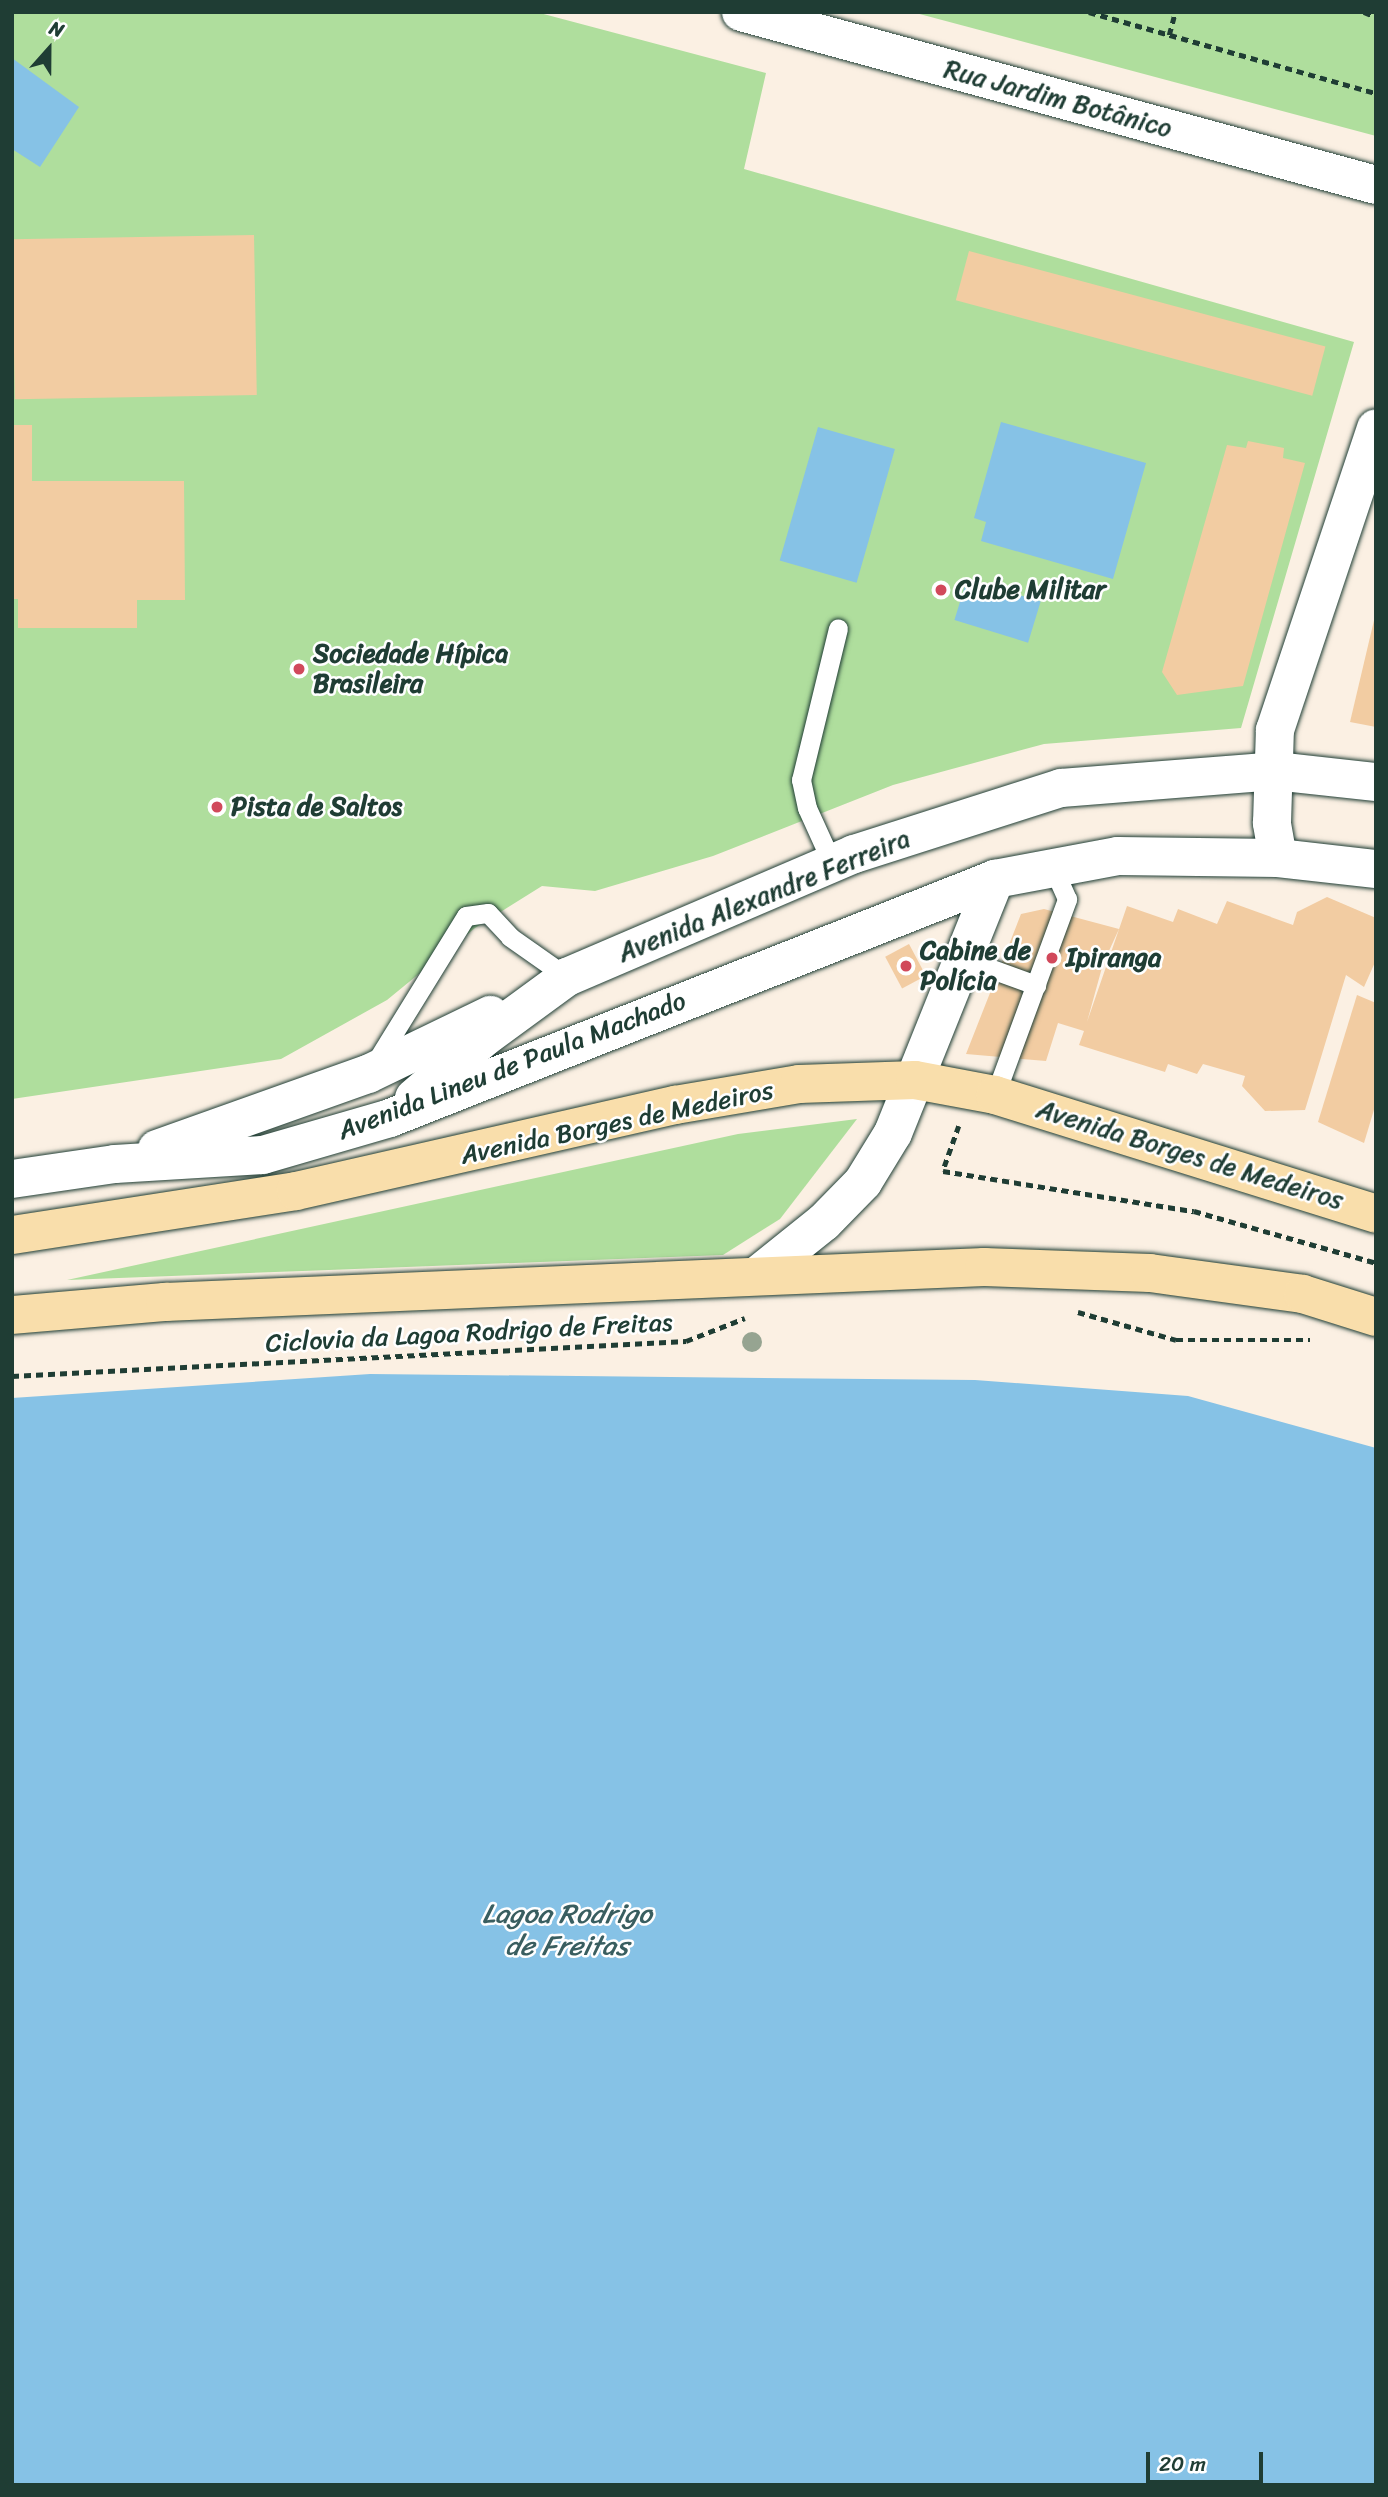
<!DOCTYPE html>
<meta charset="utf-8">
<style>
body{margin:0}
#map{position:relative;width:1388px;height:2497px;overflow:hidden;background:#fbf0e3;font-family:Sriracha,sans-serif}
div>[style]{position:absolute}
.green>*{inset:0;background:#afde9d}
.water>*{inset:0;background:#86c2e6;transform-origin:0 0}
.building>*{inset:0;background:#f2cca2;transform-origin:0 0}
.path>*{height:4.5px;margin-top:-2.25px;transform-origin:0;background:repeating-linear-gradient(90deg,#1f3d34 0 7px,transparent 0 12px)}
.roads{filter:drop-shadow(0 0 2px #1f3d34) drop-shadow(0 0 2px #1f3d34)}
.lane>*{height:19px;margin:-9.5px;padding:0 9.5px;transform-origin:9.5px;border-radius:9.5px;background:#fff}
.street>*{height:38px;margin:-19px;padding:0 19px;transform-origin:19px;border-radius:19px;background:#fff}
.secondary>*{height:38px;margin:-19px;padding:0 19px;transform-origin:19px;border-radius:19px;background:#fff}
.highway>*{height:38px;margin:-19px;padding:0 19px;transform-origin:19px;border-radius:19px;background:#f9deab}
.trees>*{width:20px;height:20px;margin:-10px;border-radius:50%;background:#96a491}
.dots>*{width:19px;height:19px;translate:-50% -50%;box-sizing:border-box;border:4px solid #fff;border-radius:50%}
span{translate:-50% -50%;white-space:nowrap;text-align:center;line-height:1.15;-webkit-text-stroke:5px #fff;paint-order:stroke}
.street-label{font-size:26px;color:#1f3d34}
.poi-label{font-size:26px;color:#1f3d34;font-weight:700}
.left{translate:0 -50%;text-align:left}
.water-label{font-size:28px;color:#395e60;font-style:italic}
.frame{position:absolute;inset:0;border:14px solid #1f3d34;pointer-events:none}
.north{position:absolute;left:14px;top:14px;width:70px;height:70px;-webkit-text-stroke:5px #fff;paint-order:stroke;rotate:21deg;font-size:19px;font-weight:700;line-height:28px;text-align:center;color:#1f3d34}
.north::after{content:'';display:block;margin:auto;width:24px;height:32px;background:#1f3d34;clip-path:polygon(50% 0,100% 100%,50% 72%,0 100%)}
.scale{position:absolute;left:1146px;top:2452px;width:117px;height:32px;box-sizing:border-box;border:4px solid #1f3d34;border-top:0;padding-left:9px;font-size:21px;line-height:24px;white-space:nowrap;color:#1f3d34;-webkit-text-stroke:5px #fff;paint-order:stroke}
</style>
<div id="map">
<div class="green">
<div style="clip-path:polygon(12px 12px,536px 12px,766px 73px,744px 169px,1354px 342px,1241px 728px,1044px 744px,893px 785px,713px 856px,595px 891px,542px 886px,475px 928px,387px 1000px,281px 1059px,12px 1099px)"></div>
<div style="clip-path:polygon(912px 12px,1376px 12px,1376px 136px)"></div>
<div style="clip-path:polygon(857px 1119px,780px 1219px,723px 1255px,67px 1280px,738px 1134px)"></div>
</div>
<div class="water">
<div style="clip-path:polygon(12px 58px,79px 107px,40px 167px,12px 149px)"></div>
<div style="clip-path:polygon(1001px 422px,1146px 463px,1113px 579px,981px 541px,986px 522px,974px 518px)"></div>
<div style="left:818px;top:427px;width:80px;height:139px;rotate:16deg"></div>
<div style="left:967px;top:579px;width:77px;height:43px;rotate:17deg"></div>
<div style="clip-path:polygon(370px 1374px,975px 1380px,1188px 1396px,1376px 1448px,1376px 2485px,12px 2485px,12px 1398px)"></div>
</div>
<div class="building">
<div style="left:254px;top:235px;width:160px;height:242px;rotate:89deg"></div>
<div style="left:969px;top:251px;width:369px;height:51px;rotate:15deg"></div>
<div style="clip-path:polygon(12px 425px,32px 425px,32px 481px,184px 481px,185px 600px,137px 600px,137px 628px,18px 628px,18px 599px,12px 599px)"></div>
<div style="clip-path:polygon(1248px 441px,1284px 448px,1283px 458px,1305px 463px,1243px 686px,1177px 695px,1162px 672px,1227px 445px,1246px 448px)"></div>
<div style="clip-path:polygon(1375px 616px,1376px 617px,1376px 727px,1350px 722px)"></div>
<div style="clip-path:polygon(1327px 897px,1376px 918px,1376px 960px,1364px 987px,1346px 975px,1305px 1110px,1265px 1111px,1242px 1086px,1245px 1076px,1203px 1064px,1197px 1074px,1168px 1064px,1165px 1072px,1079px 1045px,1084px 1031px,1058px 1023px,1046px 1061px,966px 1054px,1021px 914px,1044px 909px,1119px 929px,1103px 964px,1087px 1022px,1127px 906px,1173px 922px,1178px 909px,1217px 924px,1227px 901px,1293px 925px,1297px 912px)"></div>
<div style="left:909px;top:944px;width:36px;height:27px;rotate:62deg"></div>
<div style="clip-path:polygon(1357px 995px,1376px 1003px,1376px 1103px,1364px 1143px,1318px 1122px)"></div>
</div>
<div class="path">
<div style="left:1089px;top:12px;width:298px;rotate:15.8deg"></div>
<div style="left:1364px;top:12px;width:13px;rotate:23deg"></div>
<div style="left:1169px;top:35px;width:24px;rotate:-75deg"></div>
<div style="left:959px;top:1126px;width:48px;rotate:109.6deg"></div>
<div style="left:943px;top:1171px;width:254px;rotate:9.1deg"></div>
<div style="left:1194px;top:1211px;width:189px;rotate:15.9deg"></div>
<div style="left:1078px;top:1312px;width:102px;rotate:15.9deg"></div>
<div style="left:1176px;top:1340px;width:134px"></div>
<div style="left:12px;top:1376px;width:675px;rotate:-2.97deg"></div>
<div style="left:686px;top:1341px;width:63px;rotate:-21.3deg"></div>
</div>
<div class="roads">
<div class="lane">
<div style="left:832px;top:863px;width:60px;rotate:-114.4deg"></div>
<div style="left:807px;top:808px;width:29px;rotate:-102deg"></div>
<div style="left:801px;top:780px;width:156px;rotate:-76.3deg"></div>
<div style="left:964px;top:959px;width:77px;rotate:19.9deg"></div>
<div style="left:374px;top:1065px;width:175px;rotate:-58.3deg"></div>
<div style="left:466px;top:916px;width:22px;rotate:-8deg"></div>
<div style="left:488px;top:913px;width:33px;rotate:47deg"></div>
<div style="left:510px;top:937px;width:70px;rotate:35.1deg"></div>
<div style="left:995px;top:1095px;width:209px;rotate:-69.8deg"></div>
<div style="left:1067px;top:899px;width:34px;rotate:-114deg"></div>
</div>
<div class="street">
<div style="left:1278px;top:858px;width:36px;rotate:-100deg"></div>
<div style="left:1272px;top:823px;width:93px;rotate:-88.2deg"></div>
<div style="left:1275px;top:730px;width:318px;rotate:-71.5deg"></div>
</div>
<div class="secondary">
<div style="left:741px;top:12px;width:658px;rotate:15.24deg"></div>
<div style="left:414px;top:1098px;width:94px;rotate:-40.7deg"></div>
<div style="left:485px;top:1037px;width:102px;rotate:-36.2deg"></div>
<div style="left:567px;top:977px;width:312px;rotate:-23.2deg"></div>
<div style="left:854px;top:854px;width:217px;rotate:-17.7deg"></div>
<div style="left:1061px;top:788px;width:215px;rotate:-4.5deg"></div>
<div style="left:1275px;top:771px;width:102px;rotate:6.2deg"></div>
<div style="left:157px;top:1149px;width:224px;rotate:-19.6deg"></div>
<div style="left:368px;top:1074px;width:136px;rotate:-25.8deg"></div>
<div style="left:12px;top:1179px;width:104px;rotate:-8.3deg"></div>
<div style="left:115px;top:1164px;width:148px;rotate:-3.5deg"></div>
<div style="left:263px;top:1155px;width:132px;rotate:-16.2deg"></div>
<div style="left:390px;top:1118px;width:650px;rotate:-21.56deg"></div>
<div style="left:995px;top:879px;width:125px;rotate:-10.6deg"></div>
<div style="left:1118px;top:856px;width:160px;rotate:0.7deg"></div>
<div style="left:1278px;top:858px;width:99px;rotate:6.4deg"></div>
<div style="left:759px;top:1274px;width:83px;rotate:-38.7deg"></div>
<div style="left:824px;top:1222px;width:56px;rotate:-45.7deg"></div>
<div style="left:863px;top:1182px;width:57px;rotate:-58.5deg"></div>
<div style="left:893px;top:1133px;width:274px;rotate:-68.1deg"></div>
</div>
<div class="highway">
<div style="left:12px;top:1235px;width:287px;rotate:-8.8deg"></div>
<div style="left:296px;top:1191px;width:389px;rotate:-12.8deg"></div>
<div style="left:675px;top:1105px;width:126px;rotate:-9.6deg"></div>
<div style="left:799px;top:1084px;width:116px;rotate:-2deg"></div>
<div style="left:915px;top:1080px;width:81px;rotate:10.6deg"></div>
<div style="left:995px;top:1095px;width:399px;rotate:17.3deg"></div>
<div style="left:12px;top:1315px;width:154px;rotate:-4.9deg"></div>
<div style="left:165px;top:1302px;width:820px;rotate:-2.45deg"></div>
<div style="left:984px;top:1267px;width:166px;rotate:2.1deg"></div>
<div style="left:1150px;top:1273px;width:154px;rotate:7.8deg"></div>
<div style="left:1303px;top:1294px;width:77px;rotate:17.5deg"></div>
</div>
</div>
<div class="trees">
<div style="left:752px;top:1342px"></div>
</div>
<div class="dots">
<div style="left:941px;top:590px;background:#d1495b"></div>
<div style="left:299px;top:669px;background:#d1495b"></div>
<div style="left:217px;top:807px;background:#d1495b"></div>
<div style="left:1052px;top:958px;background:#d1495b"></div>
<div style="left:906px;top:966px;background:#d1495b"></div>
</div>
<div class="street-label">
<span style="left:1058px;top:99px;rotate:15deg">Rua Jardim Botânico</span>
<span style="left:764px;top:896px;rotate:-22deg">Avenida Alexandre Ferreira</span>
<span style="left:512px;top:1066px;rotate:-21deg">Avenida Lineu de Paula Machado</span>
<span style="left:617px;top:1123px;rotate:-12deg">Avenida Borges de Medeiros</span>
<span style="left:1190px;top:1155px;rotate:17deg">Avenida Borges de Medeiros</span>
<span style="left:469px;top:1333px;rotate:-3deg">Ciclovia da Lagoa Rodrigo de Freitas</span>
</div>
<div class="poi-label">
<span class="left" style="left:955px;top:590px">Clube Militar</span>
<span class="left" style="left:313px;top:669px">Sociedade Hípica<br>Brasileira</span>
<span class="left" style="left:231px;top:807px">Pista de Saltos</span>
<span class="left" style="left:920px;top:966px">Cabine de<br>Polícia</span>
<span class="left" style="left:1066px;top:958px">Ipiranga</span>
</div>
<div class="water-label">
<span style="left:567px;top:1930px">Lagoa Rodrigo<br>de Freitas</span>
</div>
<div class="frame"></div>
<div class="north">N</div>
<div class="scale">20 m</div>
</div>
